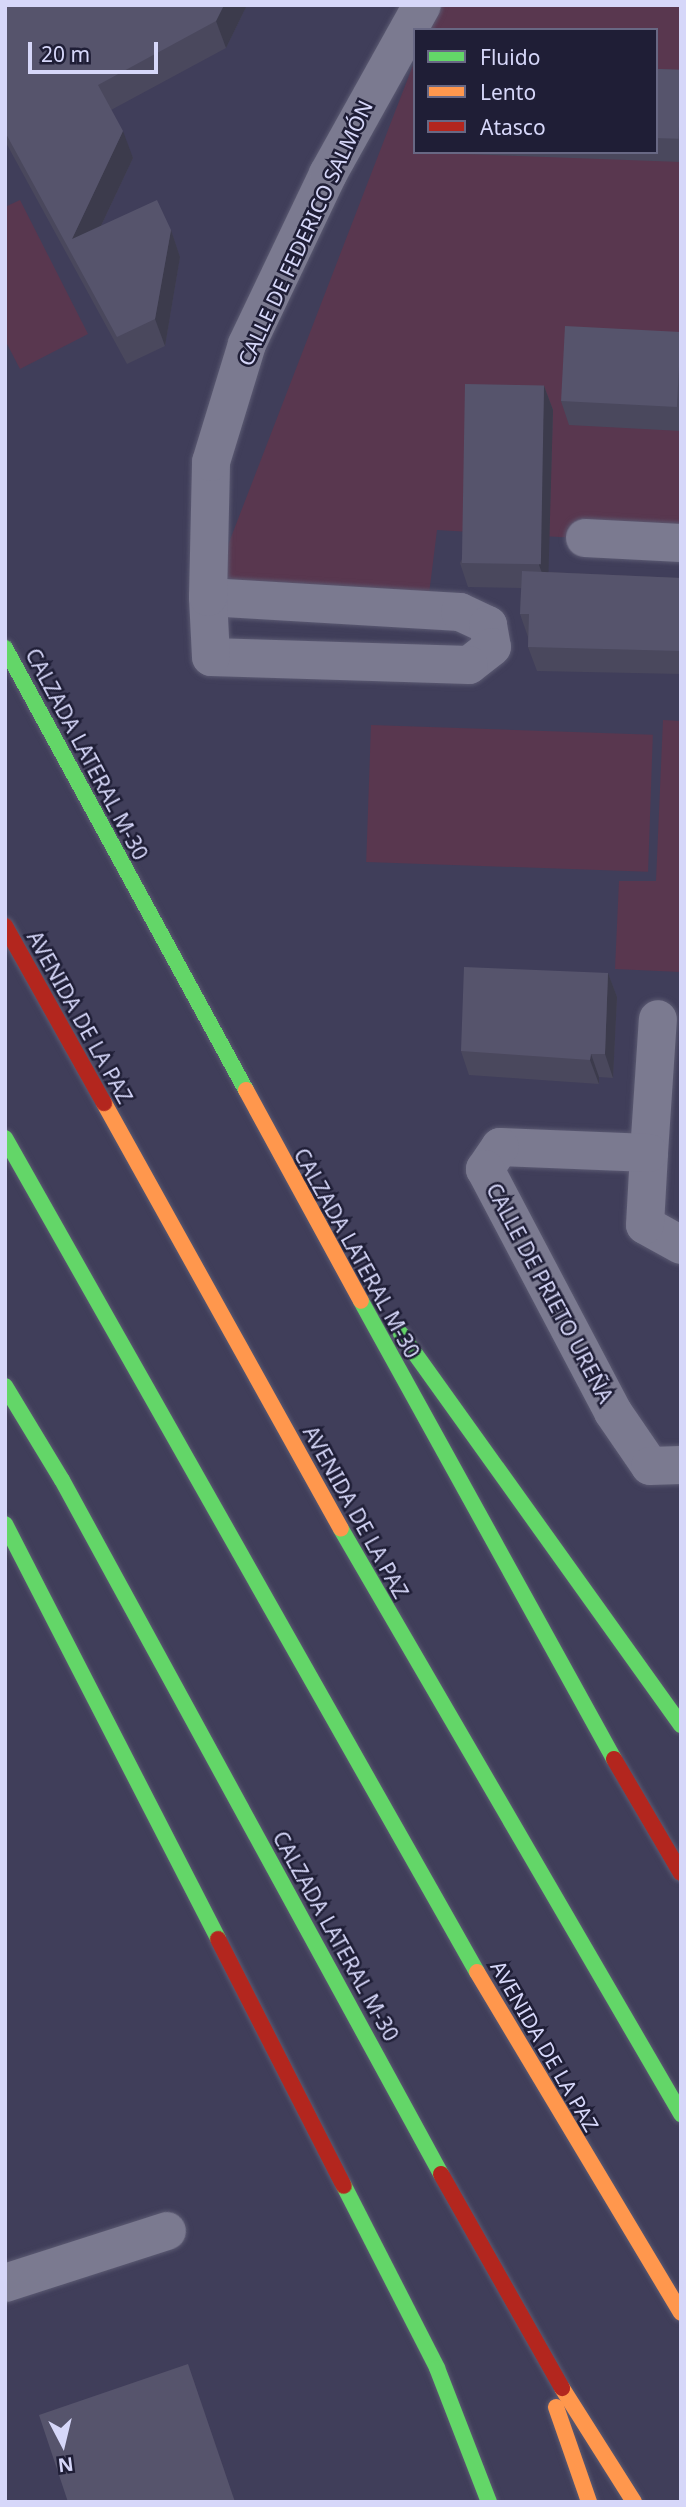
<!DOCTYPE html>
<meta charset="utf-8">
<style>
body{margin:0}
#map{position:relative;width:686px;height:2507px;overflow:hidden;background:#403e5a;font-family:"Noto Sans",sans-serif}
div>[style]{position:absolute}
.green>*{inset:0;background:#59374f;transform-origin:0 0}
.roads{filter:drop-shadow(0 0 2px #5b5a72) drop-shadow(0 0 2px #5b5a72)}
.street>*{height:38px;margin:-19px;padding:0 19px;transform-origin:19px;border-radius:19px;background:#7b7a90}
.fast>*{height:16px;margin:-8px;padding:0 8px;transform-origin:8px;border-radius:8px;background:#63d668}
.slow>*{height:16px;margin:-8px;padding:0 8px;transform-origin:8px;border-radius:8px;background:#ff974d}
.jam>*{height:16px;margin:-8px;padding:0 8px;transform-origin:8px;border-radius:8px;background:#b3261e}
.wall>*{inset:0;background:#4a485d}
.shaded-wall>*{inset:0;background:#3c3b4c}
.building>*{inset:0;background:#56546c;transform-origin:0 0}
span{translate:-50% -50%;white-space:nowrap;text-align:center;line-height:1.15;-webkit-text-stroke:5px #1f1e36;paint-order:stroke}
.street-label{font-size:21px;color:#d6d7f9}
.frame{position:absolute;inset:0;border:7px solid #d6d7f9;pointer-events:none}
.legend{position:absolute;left:413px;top:28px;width:245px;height:126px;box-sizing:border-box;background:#1f1e36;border:2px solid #686884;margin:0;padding:9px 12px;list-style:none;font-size:21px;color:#d6d7f9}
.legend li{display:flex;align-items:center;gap:14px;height:35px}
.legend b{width:35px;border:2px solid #686884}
.north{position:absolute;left:28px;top:2409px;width:70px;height:70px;-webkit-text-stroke:5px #1f1e36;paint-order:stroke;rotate:173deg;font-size:19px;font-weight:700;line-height:28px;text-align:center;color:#d6d7f9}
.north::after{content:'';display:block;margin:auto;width:24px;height:32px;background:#d6d7f9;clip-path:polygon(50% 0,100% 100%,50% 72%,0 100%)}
.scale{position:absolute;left:28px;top:42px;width:130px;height:32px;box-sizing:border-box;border:4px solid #d6d7f9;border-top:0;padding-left:9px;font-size:21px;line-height:24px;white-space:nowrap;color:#d6d7f9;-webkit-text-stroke:5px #1f1e36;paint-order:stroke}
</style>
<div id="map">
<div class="green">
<div style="clip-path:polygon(436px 5px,681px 5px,681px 544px,437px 530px,427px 610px,208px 597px,415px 60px,415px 152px,656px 152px,656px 30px,426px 30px)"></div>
<div style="clip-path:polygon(20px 200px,88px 334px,20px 369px,5px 340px,5px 207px)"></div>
<div style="clip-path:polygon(663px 720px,681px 721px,681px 972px,615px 969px,619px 881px,656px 881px)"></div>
<div style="left:371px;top:725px;width:282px;height:137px;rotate:2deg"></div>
</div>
<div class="roads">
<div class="street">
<div style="left:585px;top:538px;width:96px;rotate:3deg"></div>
<div style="left:208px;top:597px;width:252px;rotate:3.4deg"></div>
<div style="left:460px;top:612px;width:31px;rotate:25deg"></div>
<div style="left:488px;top:625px;width:22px;rotate:80deg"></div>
<div style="left:492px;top:647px;width:29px;rotate:142deg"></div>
<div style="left:469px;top:665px;width:258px;rotate:-178.2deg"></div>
<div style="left:211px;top:657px;width:60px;rotate:-92.9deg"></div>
<div style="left:208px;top:597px;width:135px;rotate:-88.7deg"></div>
<div style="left:211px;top:462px;width:123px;rotate:-73deg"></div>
<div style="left:247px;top:344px;width:188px;rotate:-64.5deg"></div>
<div style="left:328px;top:174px;width:193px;rotate:-60.9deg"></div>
<div style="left:649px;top:1153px;width:134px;rotate:-86.2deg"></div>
<div style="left:681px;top:1245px;width:41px;rotate:-150.9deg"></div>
<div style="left:645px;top:1225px;width:72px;rotate:-86.8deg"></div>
<div style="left:649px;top:1153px;width:149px;rotate:-177.7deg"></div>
<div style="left:500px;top:1147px;width:27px;rotate:124deg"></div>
<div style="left:485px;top:1169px;width:275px;rotate:62.2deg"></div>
<div style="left:613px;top:1412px;width:65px;rotate:55.6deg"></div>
<div style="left:650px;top:1466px;width:31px;rotate:-2deg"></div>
<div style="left:5px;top:2283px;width:170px;rotate:-17.8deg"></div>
</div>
<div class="fast">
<div style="left:5px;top:648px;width:503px;rotate:61.4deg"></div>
<div style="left:5px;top:1138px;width:958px;rotate:60.49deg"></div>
<div style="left:361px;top:1301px;width:523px;rotate:61.08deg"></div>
<div style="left:401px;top:1334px;width:481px;rotate:54.4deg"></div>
<div style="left:5px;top:1386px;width:110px;rotate:58.8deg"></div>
<div style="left:62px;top:1480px;width:791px;rotate:61.36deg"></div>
<div style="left:5px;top:1524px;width:466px;rotate:62.8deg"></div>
<div style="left:341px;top:1529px;width:677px;rotate:59.83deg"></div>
<div style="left:344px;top:2186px;width:204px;rotate:62.9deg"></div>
<div style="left:437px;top:2368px;width:144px;rotate:68.8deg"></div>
</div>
<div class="slow">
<div style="left:246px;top:1090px;width:240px;rotate:61.4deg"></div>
<div style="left:104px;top:1103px;width:487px;rotate:60.9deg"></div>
<div style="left:477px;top:1972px;width:397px;rotate:59.1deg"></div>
<div style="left:562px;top:2388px;width:135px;rotate:57.7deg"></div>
<div style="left:556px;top:2407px;width:101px;rotate:70.8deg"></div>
</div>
<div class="jam">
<div style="left:5px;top:926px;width:203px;rotate:60.8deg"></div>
<div style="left:614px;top:1759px;width:132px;rotate:59.6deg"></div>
<div style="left:218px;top:1939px;width:277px;rotate:63deg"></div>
<div style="left:441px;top:2174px;width:246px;rotate:60.5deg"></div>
</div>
</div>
<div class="wall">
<div style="clip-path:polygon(5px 5px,247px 5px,226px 48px,111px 110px,133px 158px,101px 226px,171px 230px,180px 257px,165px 346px,127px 364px,5px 141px)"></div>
<div style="clip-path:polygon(656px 69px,681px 70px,681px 162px,437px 153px,436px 152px,656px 152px)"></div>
<div style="clip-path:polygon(681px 332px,681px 431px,569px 425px,561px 401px)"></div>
<div style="clip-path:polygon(544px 386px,553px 410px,548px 572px,681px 578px,681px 674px,537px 671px,528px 647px,528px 637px,520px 614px,521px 588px,468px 587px,460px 563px)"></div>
<div style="clip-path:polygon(608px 973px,617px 997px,613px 1078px,599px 1077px,599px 1084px,469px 1075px,461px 1051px)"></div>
</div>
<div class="shaded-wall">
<div style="clip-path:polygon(224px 5px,247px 5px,226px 48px,216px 21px)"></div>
<div style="clip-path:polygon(123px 131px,133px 158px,82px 266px,72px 239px)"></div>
<div style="clip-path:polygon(171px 230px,180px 257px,165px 346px,155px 319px)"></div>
<div style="clip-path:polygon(544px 386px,553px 410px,548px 589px,539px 565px)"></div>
<div style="clip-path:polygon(608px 973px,617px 997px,613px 1078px,605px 1054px)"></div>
<div style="clip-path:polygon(591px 1054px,599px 1077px,599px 1084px,590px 1060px)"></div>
</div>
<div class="building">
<div style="clip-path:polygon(5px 5px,224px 5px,216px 21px,98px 85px,123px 131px,72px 239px,157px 200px,171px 230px,155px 319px,117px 337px,5px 132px)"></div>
<div style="left:656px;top:69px;width:25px;height:69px;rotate:2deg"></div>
<div style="left:565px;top:326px;width:116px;height:75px;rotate:3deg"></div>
<div style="left:465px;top:384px;width:79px;height:179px;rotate:1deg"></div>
<div style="clip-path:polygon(522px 571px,681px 578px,681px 651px,528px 647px,529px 614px,520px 614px)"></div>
<div style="clip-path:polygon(464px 967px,608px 973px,605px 1054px,591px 1054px,590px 1060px,461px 1051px)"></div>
<div style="clip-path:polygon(188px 2364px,235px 2502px,68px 2502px,39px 2415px)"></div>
</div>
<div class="street-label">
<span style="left:305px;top:233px;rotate:-65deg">CALLE DE FEDERICO SALMÓN</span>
<span style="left:87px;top:754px;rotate:62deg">CALZADA LATERAL M-30</span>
<span style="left:80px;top:1017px;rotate:61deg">AVENIDA DE LA PAZ</span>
<span style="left:357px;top:1253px;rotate:61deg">CALZADA LATERAL M-30</span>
<span style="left:550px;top:1293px;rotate:62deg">CALLE DE PRIETO UREÑA</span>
<span style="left:356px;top:1512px;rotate:61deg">AVENIDA DE LA PAZ</span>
<span style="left:336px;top:1936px;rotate:61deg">CALZADA LATERAL M-30</span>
<span style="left:545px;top:2046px;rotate:60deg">AVENIDA DE LA PAZ</span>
</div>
<div class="frame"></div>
<ul class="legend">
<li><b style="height:9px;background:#63d668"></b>Fluido</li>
<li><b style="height:9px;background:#ff974d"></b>Lento</li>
<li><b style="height:9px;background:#b3261e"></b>Atasco</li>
</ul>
<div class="north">N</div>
<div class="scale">20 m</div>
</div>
